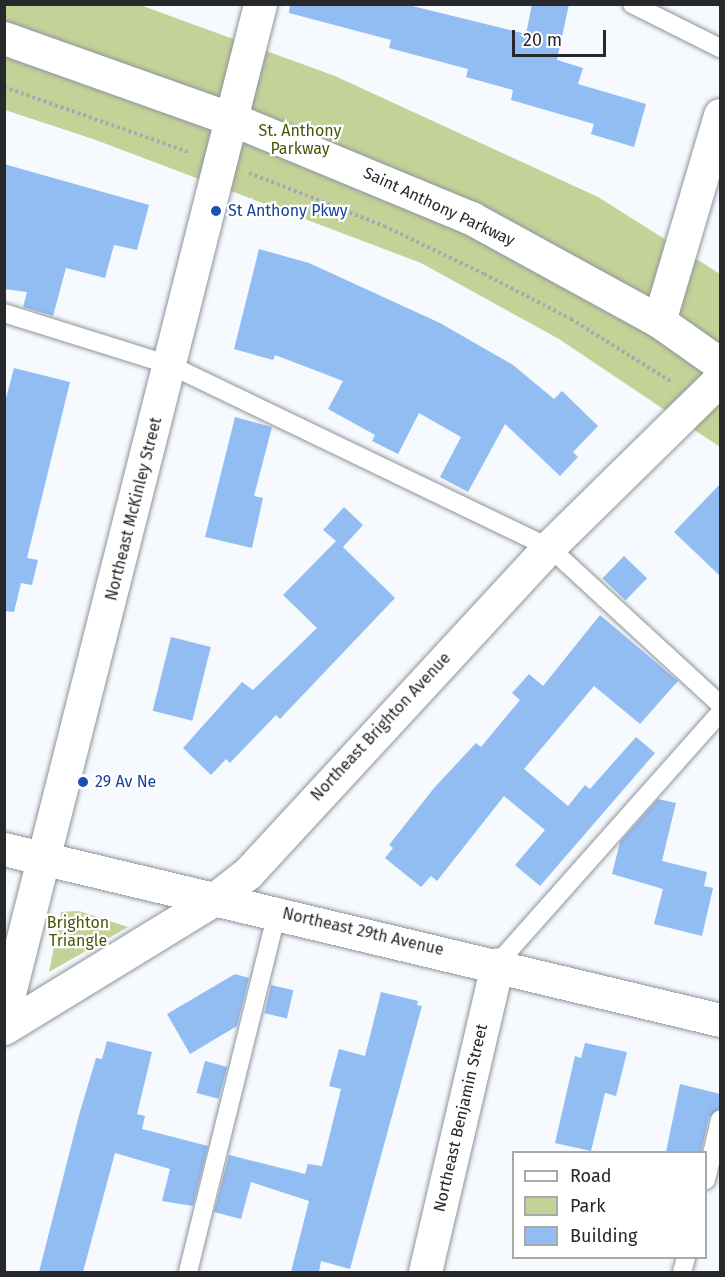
<!DOCTYPE html>
<style>
body{margin:0}
#map{position:relative;width:725px;height:1277px;overflow:hidden;background:#f6f9fd;font-family:"Fira Sans",sans-serif}
div>[style]{position:absolute}
.green>*{inset:0;background:#c4d298}
.building>*{inset:0;background:#91bdf2;transform-origin:0 0}
.path>*{height:4px;margin-top:-2px;transform-origin:0;background:repeating-linear-gradient(90deg,#a8aaae 0 3px,transparent 0 6px)}
.roads{filter:drop-shadow(0 0 2px #8d949c) drop-shadow(0 0 2px #8d949c)}
.service>*{height:18px;margin:-9px;padding:0 9px;transform-origin:9px;border-radius:9px;background:#fff}
.minor>*{height:33px;margin:-16.5px;padding:0 16.5px;transform-origin:16.5px;border-radius:16.5px;background:#fff}
.tertiary>*{height:33px;margin:-16.5px;padding:0 16.5px;transform-origin:16.5px;border-radius:16.5px;background:#fff}
.dots>*{width:16px;height:16px;translate:-50% -50%;box-sizing:border-box;border:3px solid #fff;border-radius:50%}
span{translate:-50% -50%;white-space:nowrap;text-align:center;line-height:1.15;-webkit-text-stroke:4.5px #fff;paint-order:stroke}
.park-label{font-size:16px;color:#4a5607}
.street-label{font-size:16px;color:#26282c}
.transit-label{font-size:16px;color:#164399}
.left{translate:0 -50%;text-align:left}
.frame{position:absolute;inset:0;border:6px solid #26282c;pointer-events:none}
.legend{position:absolute;left:512px;top:1151px;width:195px;height:108px;box-sizing:border-box;background:#fff;border:2px solid #a8a9ab;margin:0;padding:8px 10px;list-style:none;font-size:18px;color:#26282c}
.legend li{display:flex;align-items:center;gap:12px;height:30px}
.legend b{width:30px;border:2px solid #a8a9ab}
.scale{position:absolute;left:512px;top:30px;width:94px;height:27px;box-sizing:border-box;border:3px solid #26282c;border-top:0;padding-left:8px;font-size:18px;line-height:21px;white-space:nowrap;color:#26282c;-webkit-text-stroke:4px #fff;paint-order:stroke}
</style>
<div id="map">
<div class="green">
<div style="clip-path:polygon(5px 5px,140px 5px,335px 76px,598px 197px,720px 274px,720px 447px,559px 339px,421px 263px,93px 139px,5px 110px)"></div>
<div style="clip-path:polygon(79px 911px,128px 927px,49px 972px,61px 912px)"></div>
</div>
<div class="building">
<div style="clip-path:polygon(290px 4px,404px 4px,526px 34px,532px 4px,569px 4px,557px 60px,583px 68px,578px 84px,646px 104px,634px 147px,591px 134px,594px 124px,511px 100px,513px 90px,466px 77px,468px 69px,389px 48px,391px 40px,289px 13px)"></div>
<div style="clip-path:polygon(4px 164px,149px 205px,137px 250px,114px 245px,105px 278px,66px 268px,53px 316px,23px 307px,27px 292px,4px 289px)"></div>
<div style="clip-path:polygon(259px 249px,309px 263px,440px 323px,513px 365px,554px 399px,562px 391px,598px 426px,573px 452px,578px 457px,560px 476px,505px 424px,468px 492px,440px 477px,461px 437px,419px 413px,398px 454px,372px 441px,375px 435px,328px 409px,343px 381px,275px 355px,273px 360px,234px 349px)"></div>
<div style="clip-path:polygon(14px 368px,70px 382px,27px 558px,38px 560px,32px 585px,21px 583px,14px 612px,4px 611px,4px 406px)"></div>
<div style="clip-path:polygon(235px 417px,272px 427px,254px 496px,263px 498px,252px 548px,205px 537px)"></div>
<div style="clip-path:polygon(720px 484px,720px 576px,674px 532px)"></div>
<div style="clip-path:polygon(344px 507px,363px 525px,343px 547px,395px 598px,280px 719px,276px 715px,230px 763px,226px 759px,211px 775px,183px 748px,242px 682px,253px 690px,317px 628px,283px 595px,336px 541px,323px 530px)"></div>
<div style="left:624px;top:556px;width:32px;height:31px;rotate:44deg"></div>
<div style="clip-path:polygon(600px 615px,678px 681px,640px 724px,594px 686px,524px 769px,568px 806px,585px 785px,590px 789px,636px 737px,655px 753px,540px 886px,515px 865px,545px 830px,504px 796px,437px 881px,431px 876px,421px 887px,385px 858px,393px 848px,389px 845px,434px 788px,476px 743px,481px 747px,520px 700px,512px 693px,529px 674px,543px 686px)"></div>
<div style="left:171px;top:637px;width:41px;height:76px;rotate:14deg"></div>
<div style="clip-path:polygon(658px 799px,676px 803px,662px 861px,707px 872px,704px 886px,713px 888px,702px 936px,654px 924px,663px 889px,612px 874px,620px 842px)"></div>
<div style="clip-path:polygon(235px 974px,249px 978px,237px 1026px,190px 1054px,167px 1014px)"></div>
<div style="left:271px;top:985px;width:23px;height:29px;rotate:13deg"></div>
<div style="clip-path:polygon(381px 992px,418px 1001px,417px 1005px,422px 1006px,350px 1269px,321px 1261px,319px 1272px,291px 1272px,309px 1201px,251px 1182px,241px 1219px,214px 1212px,229px 1155px,305px 1174px,308px 1164px,322px 1166px,341px 1089px,329px 1086px,339px 1049px,365px 1056px)"></div>
<div style="clip-path:polygon(107px 1041px,152px 1052px,137px 1114px,145px 1116px,142px 1129px,208px 1146px,193px 1206px,162px 1201px,170px 1169px,115px 1153px,83px 1272px,39px 1272px,79px 1115px,96px 1058px,102px 1059px)"></div>
<div style="clip-path:polygon(585px 1043px,627px 1052px,616px 1096px,605px 1093px,591px 1151px,555px 1143px,575px 1056px,581px 1058px)"></div>
<div style="left:205px;top:1061px;width:23px;height:33px;rotate:15deg"></div>
<div style="clip-path:polygon(680px 1084px,720px 1094px,720px 1109px,709px 1117px,701px 1152px,666px 1152px)"></div>
</div>
<div class="path">
<div style="left:4px;top:87px;width:196px;rotate:19.4deg"></div>
<div style="left:249px;top:173px;width:145px;rotate:21.4deg"></div>
<div style="left:384px;top:226px;width:111px;rotate:25.6deg"></div>
<div style="left:484px;top:274px;width:98px;rotate:27.3deg"></div>
<div style="left:571px;top:319px;width:119px;rotate:32deg"></div>
</div>
<div class="roads">
<div class="service">
<div style="left:632px;top:4px;width:98px;rotate:26.6deg"></div>
<div style="left:4px;top:313px;width:174px;rotate:17.4deg"></div>
<div style="left:170px;top:365px;width:420px;rotate:25.7deg"></div>
<div style="left:549px;top:547px;width:232px;rotate:42.6deg"></div>
<div style="left:497px;top:964px;width:336px;rotate:-48.4deg"></div>
<div style="left:706px;top:1180px;width:62px;rotate:-76.9deg"></div>
<div style="left:188px;top:1272px;width:371px;rotate:-76.1deg"></div>
<div style="left:682px;top:1272px;width:15px;rotate:-74deg"></div>
</div>
<div class="minor">
<div style="left:659px;top:321px;width:215px;rotate:-73.5deg"></div>
<div style="left:4px;top:1013px;width:1041px;rotate:-75.76deg"></div>
<div style="left:4px;top:1028px;width:249px;rotate:-31.5deg"></div>
<div style="left:216px;top:898px;width:41px;rotate:-38deg"></div>
<div style="left:248px;top:873px;width:444px;rotate:-47.3deg"></div>
<div style="left:549px;top:547px;width:240px;rotate:-44.5deg"></div>
<div style="left:425px;top:1272px;width:316px;rotate:-76.8deg"></div>
</div>
<div class="tertiary">
<div style="left:4px;top:38px;width:242px;rotate:19.6deg"></div>
<div style="left:232px;top:119px;width:259px;rotate:22.5deg"></div>
<div style="left:471px;top:218px;width:214px;rotate:28.7deg"></div>
<div style="left:659px;top:321px;width:75px;rotate:35.2deg"></div>
<div style="left:4px;top:849px;width:736px;rotate:13.43deg"></div>
</div>
</div>
<div class="dots">
<div style="left:216px;top:211px;background:#1a4fb4"></div>
<div style="left:83px;top:782px;background:#1a4fb4"></div>
</div>
<div class="park-label">
<span style="left:300px;top:140px">St. Anthony<br>Parkway</span>
<span style="left:78px;top:932px">Brighton<br>Triangle</span>
</div>
<div class="street-label">
<span style="left:439px;top:207px;rotate:25deg">Saint Anthony Parkway</span>
<span style="left:134px;top:509px;rotate:-76deg">Northeast McKinley Street</span>
<span style="left:381px;top:727px;rotate:-47deg">Northeast Brighton Avenue</span>
<span style="left:363px;top:932px;rotate:13deg">Northeast 29th Avenue</span>
<span style="left:461px;top:1118px;rotate:-77deg">Northeast Benjamin Street</span>
</div>
<div class="transit-label">
<span class="left" style="left:228px;top:211px">St Anthony Pkwy</span>
<span class="left" style="left:95px;top:782px">29 Av Ne</span>
</div>
<div class="frame"></div>
<ul class="legend">
<li><b style="height:8px;background:#fff"></b>Road</li>
<li><b style="height:16px;background:#c4d298"></b>Park</li>
<li><b style="height:16px;background:#91bdf2"></b>Building</li>
</ul>
<div class="scale">20 m</div>
</div>
